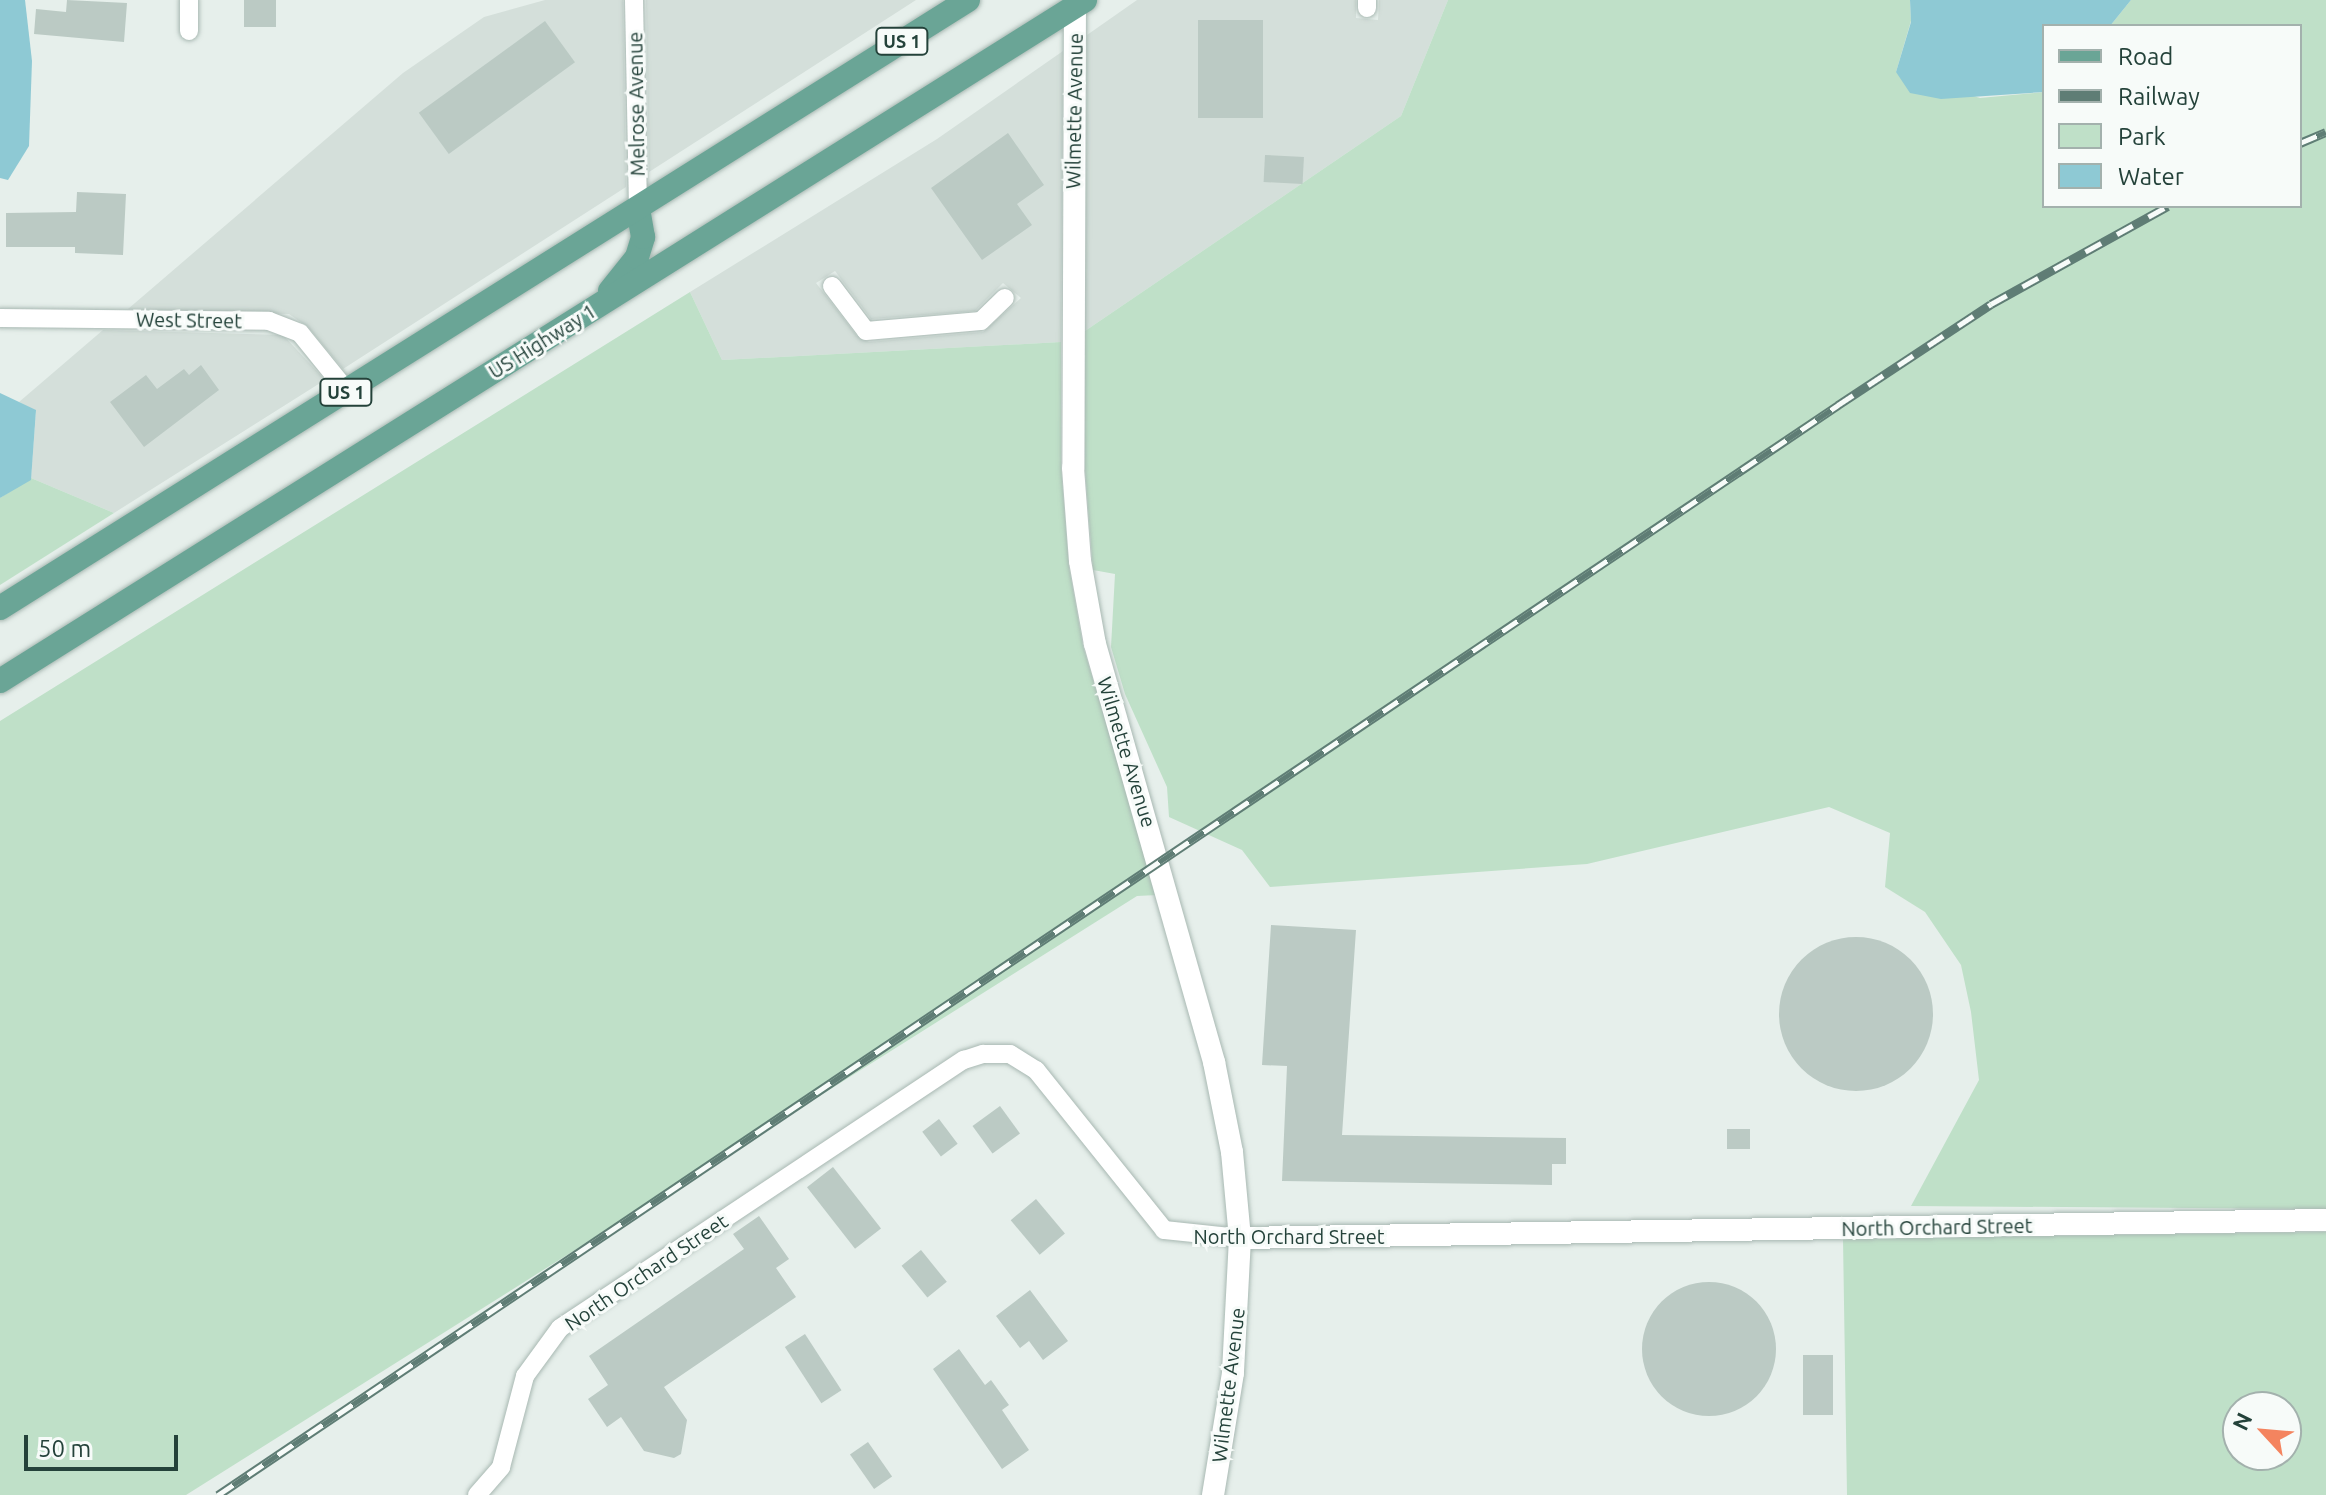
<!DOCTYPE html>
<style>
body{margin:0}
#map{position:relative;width:2326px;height:1495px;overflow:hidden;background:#e6efeb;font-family:Ubuntu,sans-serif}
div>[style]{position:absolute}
.built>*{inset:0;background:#d4dfda}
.green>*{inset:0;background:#bfe0c8}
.water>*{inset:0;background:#8ec9d4}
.building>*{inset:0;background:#bbcac4;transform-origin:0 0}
.round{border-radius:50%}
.roads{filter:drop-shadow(0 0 2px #a8b8b2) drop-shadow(0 0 2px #a8b8b2)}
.minor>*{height:18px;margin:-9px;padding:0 9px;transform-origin:9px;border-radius:9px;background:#fff}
.tertiary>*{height:22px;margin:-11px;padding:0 11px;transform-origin:11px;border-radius:11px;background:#fff}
.primary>*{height:24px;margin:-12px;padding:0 12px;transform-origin:12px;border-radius:12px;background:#6aa596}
.rail>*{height:9px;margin-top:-4.5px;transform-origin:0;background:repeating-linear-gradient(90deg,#f7fbf9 0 18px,#5f7d75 0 36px);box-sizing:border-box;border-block:2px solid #5f7d75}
span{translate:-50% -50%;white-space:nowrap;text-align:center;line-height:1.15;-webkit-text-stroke:6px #f7fbf9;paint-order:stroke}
.shield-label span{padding:2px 6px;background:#f7fbf9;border:2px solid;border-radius:6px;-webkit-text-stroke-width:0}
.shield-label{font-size:18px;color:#24423a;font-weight:700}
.street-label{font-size:20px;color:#24423a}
.legend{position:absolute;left:2042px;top:24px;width:260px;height:184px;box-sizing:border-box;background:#f7fbf9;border:2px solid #a3b1ad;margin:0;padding:10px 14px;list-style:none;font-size:24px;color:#24423a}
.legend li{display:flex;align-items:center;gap:16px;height:40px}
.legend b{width:40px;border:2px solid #a3b1ad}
.north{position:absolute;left:2222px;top:1391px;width:80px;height:80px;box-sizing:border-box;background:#f7fbf9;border:2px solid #a3b1ad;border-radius:50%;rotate:296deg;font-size:22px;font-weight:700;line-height:32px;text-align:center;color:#24423a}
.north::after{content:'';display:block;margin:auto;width:28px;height:36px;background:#f4845f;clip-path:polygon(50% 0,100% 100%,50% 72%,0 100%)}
.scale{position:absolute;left:24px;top:1435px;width:154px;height:36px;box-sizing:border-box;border:4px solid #24423a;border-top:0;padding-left:10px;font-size:24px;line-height:28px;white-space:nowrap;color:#24423a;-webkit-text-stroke:6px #f7fbf9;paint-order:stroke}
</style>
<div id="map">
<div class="built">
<div style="clip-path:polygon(545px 0,623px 0,626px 187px,343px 369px,308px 327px,289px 314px,128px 309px,403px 73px,484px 17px)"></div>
<div style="clip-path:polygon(646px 0,916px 0,649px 172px)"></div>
<div style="clip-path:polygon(1137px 0,1356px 0,1356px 18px,1378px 20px,1379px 0,1448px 0,1401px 116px,1085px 331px,1087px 35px)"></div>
<div style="clip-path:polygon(evenodd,1063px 51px,1061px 342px,722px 360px,690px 292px,937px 139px,1063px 51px,835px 271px,871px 319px,975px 311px,1003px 283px,1021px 298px,983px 332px,869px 342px,857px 336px,816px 283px,835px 271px)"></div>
<div style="clip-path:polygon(103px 330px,283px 335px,325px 380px,114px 513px,31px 478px,36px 411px,19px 402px)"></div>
</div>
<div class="green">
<div style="clip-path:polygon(1448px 0,1910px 0,1911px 21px,1896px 72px,1980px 98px,2044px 92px,2044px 206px,2300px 206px,2300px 26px,2110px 26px,2131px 0,2326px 0,2326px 1209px,1911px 1206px,1979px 1080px,1971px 1012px,1961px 965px,1925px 912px,1885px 887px,1890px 833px,1829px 807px,1587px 864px,1270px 887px,1242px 850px,1169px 817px,1167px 787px,1125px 694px,1111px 647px,1115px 574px,1093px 570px,1085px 469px,1085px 331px,1401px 116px)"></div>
<div style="clip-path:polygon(690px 292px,722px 360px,1061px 342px,1061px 467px,1069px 567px,1083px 646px,1157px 895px,1137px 896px,186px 1495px,0 1495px,0 721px)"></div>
<div style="clip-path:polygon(31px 478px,114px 513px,0 585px,0 498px)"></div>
<div style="clip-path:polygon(evenodd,2326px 1232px,2326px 1495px,1847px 1495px,1843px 1239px,2326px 1232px,2238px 1407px,2286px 1407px,2286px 1455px,2238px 1455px,2238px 1407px)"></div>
</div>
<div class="water">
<div style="clip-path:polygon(0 0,25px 0,32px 61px,29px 146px,8px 180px,0 178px)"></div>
<div style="clip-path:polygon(1910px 0,2131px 0,2110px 26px,2044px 26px,2044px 92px,1941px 99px,1910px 93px,1896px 72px,1911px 22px)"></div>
<div style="clip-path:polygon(0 393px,36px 410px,31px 480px,0 498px)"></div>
</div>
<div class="building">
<div style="clip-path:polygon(67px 0,127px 3px,124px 42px,34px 34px,36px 9px,66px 12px)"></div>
<div style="left:244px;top:0;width:32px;height:27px"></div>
<div style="left:1198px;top:20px;width:65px;height:98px"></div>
<div style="left:545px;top:21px;width:51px;height:156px;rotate:54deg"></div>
<div style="clip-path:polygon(1008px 133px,1044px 185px,1017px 204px,1032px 225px,982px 260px,931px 188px)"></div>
<div style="left:1265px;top:155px;width:39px;height:27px;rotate:3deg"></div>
<div style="clip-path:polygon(77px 192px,126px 194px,123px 255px,75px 253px,75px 247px,6px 247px,6px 213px,76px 212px)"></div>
<div style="clip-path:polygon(201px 365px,219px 390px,144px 447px,110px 402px,146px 375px,157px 389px,184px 369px,189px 375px)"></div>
<div style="clip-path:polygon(1271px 925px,1356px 930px,1342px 1135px,1566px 1138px,1566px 1164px,1552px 1164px,1552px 1185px,1282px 1181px,1287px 1066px,1262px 1065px)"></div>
<div class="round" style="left:1779px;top:937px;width:154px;height:154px"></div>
<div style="left:1000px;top:1106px;width:34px;height:34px;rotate:54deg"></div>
<div style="left:939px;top:1119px;width:31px;height:21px;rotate:53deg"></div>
<div style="left:1727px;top:1129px;width:23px;height:20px"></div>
<div style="left:833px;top:1167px;width:78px;height:33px;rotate:52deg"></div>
<div style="left:1036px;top:1199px;width:45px;height:33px;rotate:50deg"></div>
<div style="clip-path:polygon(759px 1216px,789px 1259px,776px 1268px,796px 1297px,664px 1387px,687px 1420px,681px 1454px,674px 1458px,644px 1451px,621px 1417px,607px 1427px,588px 1399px,608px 1385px,589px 1356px,744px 1249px,733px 1234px)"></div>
<div style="left:921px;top:1250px;width:41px;height:25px;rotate:51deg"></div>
<div class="round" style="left:1642px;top:1282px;width:134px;height:134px"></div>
<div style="clip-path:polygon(1030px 1290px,1068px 1341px,1043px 1360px,1029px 1341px,1020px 1348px,996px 1316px)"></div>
<div style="left:805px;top:1334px;width:67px;height:24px;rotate:57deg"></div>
<div style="clip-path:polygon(959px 1349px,985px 1385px,991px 1380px,1009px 1405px,1002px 1410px,1029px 1450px,1002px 1469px,933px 1369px)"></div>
<div style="left:1803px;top:1355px;width:30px;height:60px"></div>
<div style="left:868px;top:1442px;width:42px;height:22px;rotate:55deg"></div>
</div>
<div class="roads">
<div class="minor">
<div style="left:189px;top:0;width:31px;rotate:90deg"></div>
<div style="left:634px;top:0;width:208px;rotate:88.9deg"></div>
<div style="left:1367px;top:8px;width:8px;rotate:-90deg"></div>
<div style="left:832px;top:286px;width:56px;rotate:52.9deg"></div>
<div style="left:866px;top:331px;width:115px;rotate:-5deg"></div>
<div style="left:981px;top:321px;width:33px;rotate:-44deg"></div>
<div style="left:0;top:318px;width:269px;rotate:0.6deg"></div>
<div style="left:269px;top:321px;width:33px;rotate:21deg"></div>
<div style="left:300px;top:333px;width:75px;rotate:51deg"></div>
<div style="left:477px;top:1495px;width:37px;rotate:-49deg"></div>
<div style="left:501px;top:1467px;width:94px;rotate:-75.2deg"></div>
<div style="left:525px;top:1376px;width:59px;rotate:-53.9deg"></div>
<div style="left:560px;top:1328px;width:485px;rotate:-33.6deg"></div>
<div style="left:964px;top:1060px;width:20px;rotate:-18deg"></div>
<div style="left:983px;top:1054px;width:27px"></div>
<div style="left:1010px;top:1054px;width:31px;rotate:32deg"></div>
<div style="left:1036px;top:1070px;width:205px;rotate:51.3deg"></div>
<div style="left:1164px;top:1230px;width:76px;rotate:6deg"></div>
</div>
<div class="tertiary">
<div style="left:1075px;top:0;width:468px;rotate:90.2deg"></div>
<div style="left:1073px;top:468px;width:93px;rotate:85.7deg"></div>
<div style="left:1080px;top:561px;width:84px;rotate:79.8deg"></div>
<div style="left:1095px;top:644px;width:435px;rotate:74.1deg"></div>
<div style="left:1214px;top:1062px;width:92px;rotate:78.7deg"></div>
<div style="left:1232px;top:1152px;width:86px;rotate:84.7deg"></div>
<div style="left:1240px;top:1238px;width:135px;rotate:93deg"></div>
<div style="left:1233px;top:1373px;width:124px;rotate:99.3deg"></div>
<div style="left:1240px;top:1238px;width:1086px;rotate:-0.95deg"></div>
</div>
<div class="primary">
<div style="left:610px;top:291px;width:43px;rotate:-51.5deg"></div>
<div style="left:637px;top:257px;width:21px;rotate:-73deg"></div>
<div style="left:643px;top:237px;width:29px;rotate:-100deg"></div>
<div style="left:0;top:608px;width:1143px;rotate:-32.13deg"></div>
<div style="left:0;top:681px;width:1281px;rotate:-32.11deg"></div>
</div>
</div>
<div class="rail">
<div style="left:2300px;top:143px;width:28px;rotate:-23deg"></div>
<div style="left:218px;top:1495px;width:1953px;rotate:-33.93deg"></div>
<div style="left:1838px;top:405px;width:183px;rotate:-33.4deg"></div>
<div style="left:1991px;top:304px;width:202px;rotate:-29deg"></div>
</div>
<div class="shield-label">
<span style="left:902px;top:41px">US 1</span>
<span style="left:346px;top:392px">US 1</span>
</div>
<div class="street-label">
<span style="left:636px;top:104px;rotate:-91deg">Melrose Avenue</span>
<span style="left:1074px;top:111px;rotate:-89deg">Wilmette Avenue</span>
<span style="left:189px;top:320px;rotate:1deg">West Street</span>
<span style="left:542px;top:341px;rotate:-32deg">US Highway 1</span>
<span style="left:1127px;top:752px;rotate:73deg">Wilmette Avenue</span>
<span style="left:1937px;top:1227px;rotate:-1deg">North Orchard Street</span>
<span style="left:1289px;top:1236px">North Orchard Street</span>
<span style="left:646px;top:1272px;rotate:-34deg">North Orchard Street</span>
<span style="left:1228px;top:1385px;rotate:-83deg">Wilmette Avenue</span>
</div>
<ul class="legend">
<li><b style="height:10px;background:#6aa596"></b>Road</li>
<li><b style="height:10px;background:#5f7d75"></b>Railway</li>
<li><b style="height:22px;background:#bfe0c8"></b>Park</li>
<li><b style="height:22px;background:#8ec9d4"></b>Water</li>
</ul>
<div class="north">N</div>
<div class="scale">50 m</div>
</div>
